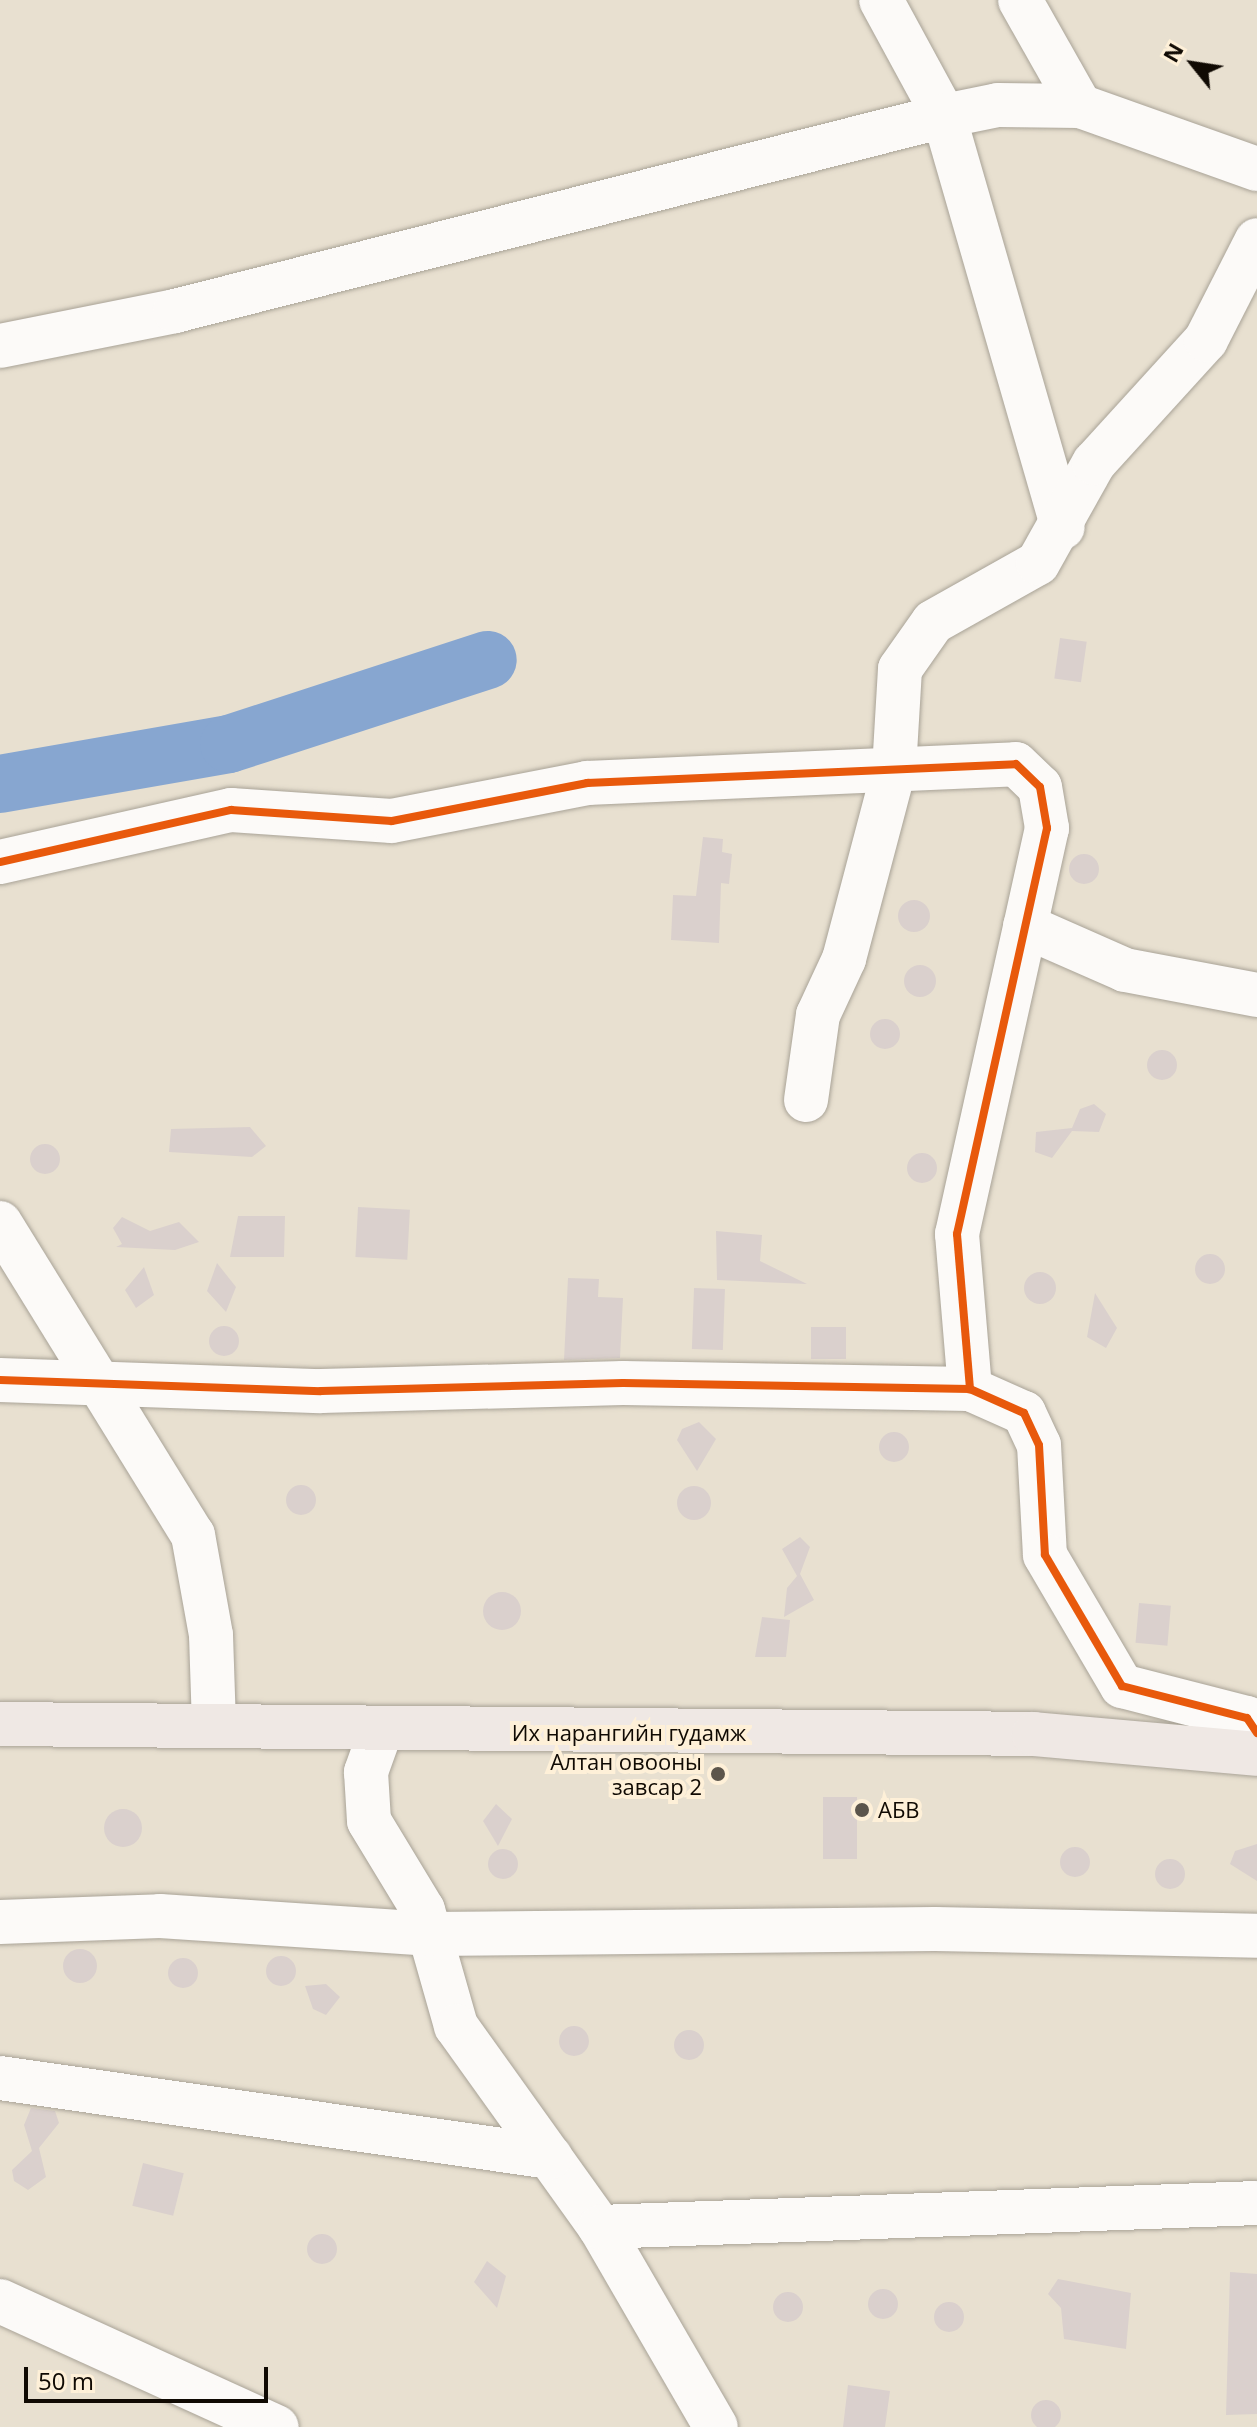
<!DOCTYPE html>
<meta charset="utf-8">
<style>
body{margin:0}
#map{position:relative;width:1257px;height:2427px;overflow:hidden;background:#e8e0d0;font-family:"Open Sans",sans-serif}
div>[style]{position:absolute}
.river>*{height:58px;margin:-29px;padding:0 29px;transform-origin:29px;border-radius:29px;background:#87a6d0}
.building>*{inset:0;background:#dad0cd;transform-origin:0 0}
.round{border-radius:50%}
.roads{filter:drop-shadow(0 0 2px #a9a397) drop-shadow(0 0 2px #a9a397)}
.minor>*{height:44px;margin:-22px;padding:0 22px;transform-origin:22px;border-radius:22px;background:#fcfaf8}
.major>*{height:44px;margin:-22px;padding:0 22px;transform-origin:22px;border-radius:22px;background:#efe8e4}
.cycleway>*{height:8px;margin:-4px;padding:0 4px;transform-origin:4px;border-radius:4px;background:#e8590c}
.dots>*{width:22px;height:22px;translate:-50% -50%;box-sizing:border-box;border:4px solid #fef0d8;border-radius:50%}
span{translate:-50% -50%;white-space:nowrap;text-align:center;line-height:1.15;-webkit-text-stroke:8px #fef0d8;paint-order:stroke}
.street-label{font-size:22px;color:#100a03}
.poi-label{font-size:22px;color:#100a03}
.right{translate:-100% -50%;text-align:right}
.left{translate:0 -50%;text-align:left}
.north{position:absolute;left:1153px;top:24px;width:80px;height:80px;-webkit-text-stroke:6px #fef0d8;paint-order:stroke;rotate:300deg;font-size:22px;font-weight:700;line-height:32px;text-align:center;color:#100a03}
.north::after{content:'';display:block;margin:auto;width:28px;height:36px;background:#100a03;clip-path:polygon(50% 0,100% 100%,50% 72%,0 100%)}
.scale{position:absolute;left:24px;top:2367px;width:244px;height:36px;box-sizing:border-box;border:4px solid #100a03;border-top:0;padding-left:10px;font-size:24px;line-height:28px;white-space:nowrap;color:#100a03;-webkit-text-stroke:6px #fef0d8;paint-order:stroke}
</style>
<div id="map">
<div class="river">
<div style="left:0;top:784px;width:232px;rotate:-9.9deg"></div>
<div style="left:229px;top:744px;width:272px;rotate:-18deg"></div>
</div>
<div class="building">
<div style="left:1060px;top:638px;width:27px;height:41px;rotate:8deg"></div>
<div style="clip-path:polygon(703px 837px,723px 839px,722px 852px,732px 854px,729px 884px,721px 883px,719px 943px,671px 940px,673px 895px,696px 896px)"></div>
<div class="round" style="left:1069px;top:854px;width:30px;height:30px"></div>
<div class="round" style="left:898px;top:900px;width:32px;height:32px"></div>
<div class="round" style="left:904px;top:965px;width:32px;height:32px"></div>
<div class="round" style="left:870px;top:1019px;width:30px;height:30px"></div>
<div class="round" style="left:1147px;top:1050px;width:30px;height:30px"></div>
<div style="clip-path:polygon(1094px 1104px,1106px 1114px,1099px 1132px,1072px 1131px,1052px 1158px,1035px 1152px,1036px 1132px,1072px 1128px,1080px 1109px)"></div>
<div style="clip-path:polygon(250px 1127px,266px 1146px,252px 1157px,169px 1152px,171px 1129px)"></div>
<div class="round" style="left:30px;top:1144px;width:30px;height:30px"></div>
<div class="round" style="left:907px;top:1153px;width:30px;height:30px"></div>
<div style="left:358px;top:1207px;width:52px;height:50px;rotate:3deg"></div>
<div style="clip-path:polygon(238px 1216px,285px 1216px,284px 1257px,230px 1257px)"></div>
<div style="clip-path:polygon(122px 1217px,150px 1231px,179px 1222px,199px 1242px,175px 1250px,116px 1247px,122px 1244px,113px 1228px)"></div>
<div style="clip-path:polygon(716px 1231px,762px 1235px,760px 1261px,807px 1284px,717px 1280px)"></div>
<div class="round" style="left:1195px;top:1254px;width:30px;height:30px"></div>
<div style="clip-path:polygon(217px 1263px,236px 1287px,226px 1312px,207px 1291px)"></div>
<div style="clip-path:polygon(144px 1267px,154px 1295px,136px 1308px,125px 1290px)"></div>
<div class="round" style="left:1024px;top:1272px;width:32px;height:32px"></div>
<div style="clip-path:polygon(568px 1278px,599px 1279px,598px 1297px,623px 1298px,620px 1358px,564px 1360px)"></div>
<div style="left:694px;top:1288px;width:31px;height:61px;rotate:2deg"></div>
<div style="clip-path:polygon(1095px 1293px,1117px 1328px,1106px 1348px,1087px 1337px)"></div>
<div class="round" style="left:209px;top:1326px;width:30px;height:30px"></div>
<div style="left:811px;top:1327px;width:35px;height:32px"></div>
<div style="clip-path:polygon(699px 1422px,716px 1439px,697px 1471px,677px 1440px,682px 1429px)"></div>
<div class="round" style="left:879px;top:1432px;width:30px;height:30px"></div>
<div class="round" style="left:286px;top:1485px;width:30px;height:30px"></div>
<div class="round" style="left:677px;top:1486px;width:34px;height:34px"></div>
<div style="clip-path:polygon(800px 1537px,810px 1547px,800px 1574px,814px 1600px,784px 1617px,787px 1588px,797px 1576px,782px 1549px)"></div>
<div class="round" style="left:483px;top:1592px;width:38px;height:38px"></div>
<div style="left:1139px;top:1603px;width:32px;height:40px;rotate:5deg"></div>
<div style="clip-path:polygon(762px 1617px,790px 1620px,786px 1657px,755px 1657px)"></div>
<div style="left:823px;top:1797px;width:34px;height:62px"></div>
<div style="clip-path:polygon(496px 1804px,512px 1819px,498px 1846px,483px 1821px)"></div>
<div class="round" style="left:104px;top:1809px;width:38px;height:38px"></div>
<div style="clip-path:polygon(1257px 1844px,1257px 1881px,1230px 1864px,1235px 1851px)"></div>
<div class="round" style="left:1060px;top:1847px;width:30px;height:30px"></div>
<div class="round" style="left:488px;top:1849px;width:30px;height:30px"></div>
<div class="round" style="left:1155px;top:1859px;width:30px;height:30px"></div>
<div class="round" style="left:63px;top:1949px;width:34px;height:34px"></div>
<div class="round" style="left:266px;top:1956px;width:30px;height:30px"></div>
<div class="round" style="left:168px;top:1958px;width:30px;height:30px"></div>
<div style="clip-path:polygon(326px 1984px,340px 1997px,326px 2015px,313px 2009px,305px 1986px)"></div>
<div class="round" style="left:559px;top:2026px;width:30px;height:30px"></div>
<div class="round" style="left:674px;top:2030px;width:30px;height:30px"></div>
<div style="clip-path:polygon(31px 2108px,55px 2111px,59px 2123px,39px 2148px,46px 2177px,28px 2190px,14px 2181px,12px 2170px,32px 2151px,24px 2125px)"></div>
<div style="left:143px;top:2163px;width:42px;height:44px;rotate:14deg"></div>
<div class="round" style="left:307px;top:2234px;width:30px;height:30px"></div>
<div style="clip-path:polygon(487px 2261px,506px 2276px,497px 2308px,474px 2282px)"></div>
<div style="clip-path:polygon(1230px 2272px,1257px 2274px,1257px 2414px,1226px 2415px)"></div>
<div style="clip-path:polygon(1058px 2279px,1131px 2293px,1126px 2349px,1064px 2339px,1061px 2308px,1048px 2294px)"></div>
<div class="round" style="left:868px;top:2289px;width:30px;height:30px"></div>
<div class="round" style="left:773px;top:2292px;width:30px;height:30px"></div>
<div class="round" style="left:934px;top:2302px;width:30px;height:30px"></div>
<div style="clip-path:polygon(848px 2385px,890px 2391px,885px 2427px,843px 2427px)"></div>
<div class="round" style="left:1031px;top:2400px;width:30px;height:30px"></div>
</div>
<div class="roads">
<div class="minor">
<div style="left:881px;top:0;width:132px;rotate:61.5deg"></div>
<div style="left:944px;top:116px;width:428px;rotate:73.9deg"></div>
<div style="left:1020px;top:0;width:122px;rotate:60.5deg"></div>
<div style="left:1080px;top:106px;width:188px;rotate:19.6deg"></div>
<div style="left:0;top:346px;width:178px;rotate:-11.3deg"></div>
<div style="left:175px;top:311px;width:793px;rotate:-14.23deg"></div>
<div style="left:944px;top:116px;width:55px;rotate:-11.5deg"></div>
<div style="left:998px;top:105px;width:82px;rotate:0.7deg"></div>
<div style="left:0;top:862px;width:237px;rotate:-12.7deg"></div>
<div style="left:231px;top:810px;width:161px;rotate:3.9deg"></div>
<div style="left:392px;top:821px;width:199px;rotate:-11deg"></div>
<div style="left:587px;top:783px;width:429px;rotate:-2.5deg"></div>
<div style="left:1016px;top:764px;width:33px;rotate:44deg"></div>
<div style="left:1040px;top:787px;width:42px;rotate:80.3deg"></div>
<div style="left:1047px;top:828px;width:416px;rotate:102.5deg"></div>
<div style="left:957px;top:1234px;width:156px;rotate:85.2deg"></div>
<div style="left:1025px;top:926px;width:109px;rotate:23.7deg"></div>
<div style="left:1125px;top:970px;width:134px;rotate:10.7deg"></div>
<div style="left:806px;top:1100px;width:86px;rotate:-82deg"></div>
<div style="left:818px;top:1015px;width:62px;rotate:-65.1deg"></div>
<div style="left:844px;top:959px;width:196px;rotate:-75.2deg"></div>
<div style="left:894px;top:770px;width:101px;rotate:-86.6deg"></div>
<div style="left:900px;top:669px;width:57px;rotate:-54.9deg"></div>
<div style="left:933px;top:622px;width:120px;rotate:-29.3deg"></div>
<div style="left:1038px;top:563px;width:115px;rotate:-60.8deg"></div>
<div style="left:1094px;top:463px;width:166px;rotate:-47.7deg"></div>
<div style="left:1206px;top:340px;width:112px;rotate:-63deg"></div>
<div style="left:0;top:1223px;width:367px;rotate:58.3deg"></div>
<div style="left:193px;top:1535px;width:102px;rotate:79.8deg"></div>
<div style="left:211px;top:1635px;width:90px;rotate:88.1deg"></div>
<div style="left:0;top:1380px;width:321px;rotate:2deg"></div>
<div style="left:321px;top:1391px;width:302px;rotate:-1.5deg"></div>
<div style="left:623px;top:1383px;width:347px;rotate:1deg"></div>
<div style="left:970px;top:1389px;width:59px;rotate:24deg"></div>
<div style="left:1024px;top:1413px;width:35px;rotate:65deg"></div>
<div style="left:1039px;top:1445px;width:110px;rotate:86.9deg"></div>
<div style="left:1045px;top:1555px;width:152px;rotate:59.6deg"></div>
<div style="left:1122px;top:1686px;width:129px;rotate:14.4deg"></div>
<div style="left:1247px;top:1718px;width:18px;rotate:56deg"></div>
<div style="left:381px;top:1730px;width:45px;rotate:109.7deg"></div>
<div style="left:366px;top:1772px;width:49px;rotate:86.5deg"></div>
<div style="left:369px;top:1821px;width:104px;rotate:58.8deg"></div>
<div style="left:423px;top:1910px;width:121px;rotate:74.1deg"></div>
<div style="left:456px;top:2026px;width:247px;rotate:54.4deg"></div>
<div style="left:600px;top:2227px;width:231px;rotate:59.9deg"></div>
<div style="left:0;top:1922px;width:160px;rotate:-2.1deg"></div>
<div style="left:160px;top:1916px;width:269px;rotate:3.8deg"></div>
<div style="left:428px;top:1934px;width:507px;rotate:-0.57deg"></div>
<div style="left:935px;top:1929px;width:322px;rotate:1.2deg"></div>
<div style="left:0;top:2078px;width:556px;rotate:8.17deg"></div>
<div style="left:600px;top:2227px;width:657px;rotate:-2.09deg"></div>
<div style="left:0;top:2301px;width:304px;rotate:24.5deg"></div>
</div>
<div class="major">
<div style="left:0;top:1724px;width:1034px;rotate:0.55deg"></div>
<div style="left:1034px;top:1734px;width:224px;rotate:5.1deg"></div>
</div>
</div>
<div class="cycleway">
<div style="left:0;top:862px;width:237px;rotate:-12.7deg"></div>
<div style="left:231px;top:810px;width:161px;rotate:3.9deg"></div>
<div style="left:392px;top:821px;width:199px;rotate:-11deg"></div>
<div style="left:587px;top:783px;width:429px;rotate:-2.5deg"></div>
<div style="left:1016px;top:764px;width:33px;rotate:44deg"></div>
<div style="left:1040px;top:787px;width:42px;rotate:80.3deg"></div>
<div style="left:1047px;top:828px;width:416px;rotate:102.5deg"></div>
<div style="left:957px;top:1234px;width:156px;rotate:85.2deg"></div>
<div style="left:0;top:1380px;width:321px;rotate:2deg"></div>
<div style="left:321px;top:1391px;width:302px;rotate:-1.5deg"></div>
<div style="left:623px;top:1383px;width:347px;rotate:1deg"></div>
<div style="left:970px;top:1389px;width:59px;rotate:24deg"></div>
<div style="left:1024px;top:1413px;width:35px;rotate:65deg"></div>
<div style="left:1039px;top:1445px;width:110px;rotate:86.9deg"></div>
<div style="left:1045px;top:1555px;width:152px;rotate:59.6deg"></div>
<div style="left:1122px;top:1686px;width:129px;rotate:14.4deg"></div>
<div style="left:1247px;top:1718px;width:18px;rotate:56deg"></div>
</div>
<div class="dots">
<div style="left:718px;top:1774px;background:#5c554b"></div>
<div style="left:862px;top:1810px;background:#5c554b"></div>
</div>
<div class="street-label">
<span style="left:629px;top:1733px">Их нарангийн гудамж</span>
</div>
<div class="poi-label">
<span class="right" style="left:702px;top:1774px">Алтан овооны<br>завсар 2</span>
<span class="left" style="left:878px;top:1810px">АБВ</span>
</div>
<div class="north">N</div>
<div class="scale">50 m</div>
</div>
